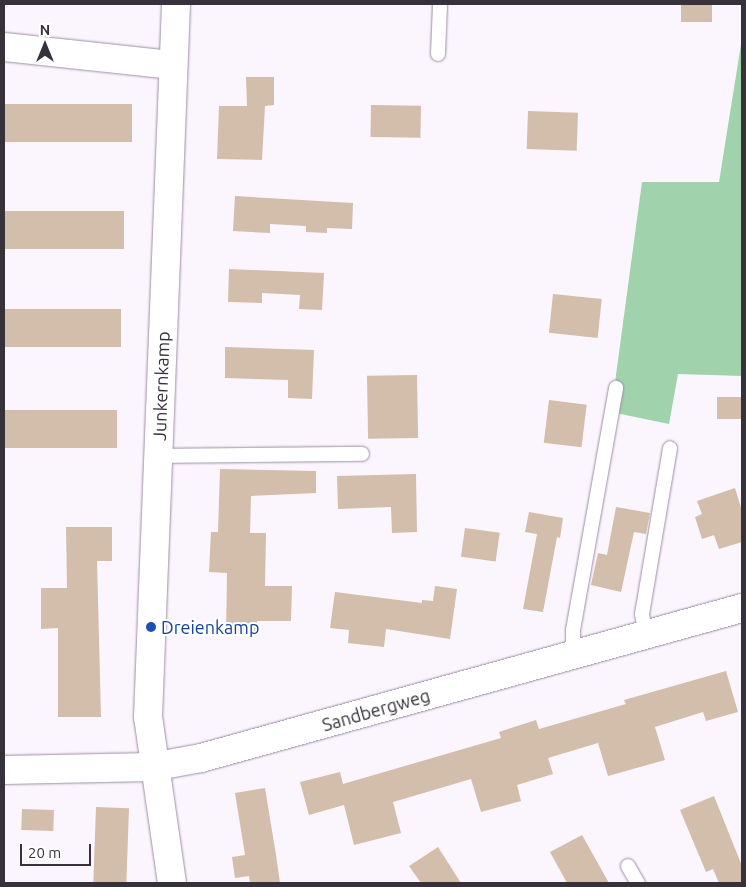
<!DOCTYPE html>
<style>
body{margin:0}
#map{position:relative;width:746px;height:887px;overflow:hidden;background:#fbf5fe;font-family:Ubuntu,sans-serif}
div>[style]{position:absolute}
.green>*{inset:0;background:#a0d2ab}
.building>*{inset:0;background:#d3bdab;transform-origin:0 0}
.roads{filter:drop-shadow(0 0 1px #9c8ea4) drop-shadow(0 0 1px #9c8ea4)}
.lane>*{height:14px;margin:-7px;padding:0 7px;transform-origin:7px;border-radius:7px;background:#fff}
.street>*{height:28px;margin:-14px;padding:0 14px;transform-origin:14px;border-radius:14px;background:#fff}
.dots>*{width:14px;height:14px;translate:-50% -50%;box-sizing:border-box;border:2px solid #fff;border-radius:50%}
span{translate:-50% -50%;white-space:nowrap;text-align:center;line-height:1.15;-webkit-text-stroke:4px #fff;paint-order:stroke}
.street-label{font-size:18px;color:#36313a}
.transit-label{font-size:18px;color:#164399}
.left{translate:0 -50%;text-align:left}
.frame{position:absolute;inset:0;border:5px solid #36313a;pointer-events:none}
.north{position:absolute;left:20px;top:20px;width:50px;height:50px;-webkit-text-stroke:4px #fff;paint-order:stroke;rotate:0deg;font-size:14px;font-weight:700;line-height:20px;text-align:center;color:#36313a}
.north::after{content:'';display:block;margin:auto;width:18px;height:22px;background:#36313a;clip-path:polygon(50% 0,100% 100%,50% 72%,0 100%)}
.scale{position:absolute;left:20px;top:844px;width:71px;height:22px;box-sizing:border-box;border:2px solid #36313a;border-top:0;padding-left:6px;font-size:15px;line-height:18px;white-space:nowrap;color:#36313a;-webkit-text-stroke:4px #fff;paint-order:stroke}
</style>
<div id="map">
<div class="green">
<div style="clip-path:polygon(742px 38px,742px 376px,678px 374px,669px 424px,611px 412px,642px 182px,719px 182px)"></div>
</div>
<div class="building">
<div style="left:681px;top:4px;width:31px;height:18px"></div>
<div style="clip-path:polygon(246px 77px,274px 77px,274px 105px,265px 106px,262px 160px,217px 159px,219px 106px,247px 106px)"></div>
<div style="left:4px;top:104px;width:128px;height:38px"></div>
<div style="left:371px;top:105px;width:50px;height:32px;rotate:1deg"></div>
<div style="left:528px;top:111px;width:50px;height:38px;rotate:2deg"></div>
<div style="clip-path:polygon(235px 196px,353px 203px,352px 229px,327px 228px,327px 233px,306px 232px,306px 226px,270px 224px,270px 233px,233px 231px)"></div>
<div style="left:4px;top:211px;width:120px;height:38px"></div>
<div style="clip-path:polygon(229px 269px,324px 273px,322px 310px,299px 309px,300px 295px,262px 293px,262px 303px,228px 302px)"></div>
<div style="left:553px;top:294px;width:49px;height:39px;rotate:6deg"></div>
<div style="left:4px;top:309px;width:117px;height:38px"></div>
<div style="clip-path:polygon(225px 347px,314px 350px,312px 399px,288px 398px,288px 380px,225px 378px)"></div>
<div style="left:417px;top:375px;width:63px;height:50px;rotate:89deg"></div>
<div style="left:742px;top:397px;width:22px;height:25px;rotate:90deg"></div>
<div style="left:549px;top:400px;width:38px;height:43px;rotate:7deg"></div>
<div style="left:4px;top:410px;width:113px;height:38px"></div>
<div style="clip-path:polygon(220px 469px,316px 471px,316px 493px,251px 496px,250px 533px,266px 533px,265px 586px,292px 586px,291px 621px,257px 621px,257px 634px,226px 634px,227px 573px,209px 572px,211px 532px,218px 532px)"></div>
<div style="clip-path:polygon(416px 474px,417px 532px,392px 533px,391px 507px,338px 509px,337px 476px)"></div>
<div style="clip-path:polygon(735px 488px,742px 511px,742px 542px,719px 549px,714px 535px,702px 539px,695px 517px,702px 514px,697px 501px)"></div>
<div style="clip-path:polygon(616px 507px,650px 513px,646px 534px,634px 532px,621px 592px,591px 585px,598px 553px,607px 555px)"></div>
<div style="clip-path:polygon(529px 512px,563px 518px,560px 538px,557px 537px,543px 612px,523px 609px,537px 534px,525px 532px)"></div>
<div style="clip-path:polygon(66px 527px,112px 527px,112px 561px,97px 561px,101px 717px,58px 717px,58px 628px,41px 629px,41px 588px,67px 588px)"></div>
<div style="left:465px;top:528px;width:35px;height:29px;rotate:8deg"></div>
<div style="clip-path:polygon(435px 586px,457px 589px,450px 639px,386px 629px,384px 647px,348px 643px,349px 630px,330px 628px,335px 592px,422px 603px,422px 600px,433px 601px)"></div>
<div style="clip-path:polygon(726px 671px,738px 712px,706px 721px,703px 712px,655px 727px,665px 760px,608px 776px,598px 743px,548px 758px,553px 774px,517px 785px,521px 801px,499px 807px,481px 812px,471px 779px,393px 802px,401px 833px,354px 845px,344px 805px,309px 815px,300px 782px,340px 772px,343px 784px,501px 738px,499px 732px,536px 720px,539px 729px,626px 704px,624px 700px)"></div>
<div style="clip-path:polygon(265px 788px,276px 855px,280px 883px,250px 883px,249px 876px,235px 878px,232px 857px,245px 855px,235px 793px)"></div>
<div style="clip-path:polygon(714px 796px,742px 866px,742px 883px,719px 883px,713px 869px,706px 872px,680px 810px)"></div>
<div style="left:96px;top:807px;width:33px;height:76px;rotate:2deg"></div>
<div style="left:22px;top:809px;width:32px;height:21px;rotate:2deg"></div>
<div style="clip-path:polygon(582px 835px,609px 883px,567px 883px,550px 852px)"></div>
<div style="clip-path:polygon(438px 847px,461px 883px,421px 883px,409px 866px)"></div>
</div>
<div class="roads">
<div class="lane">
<div style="left:438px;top:54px;width:50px;rotate:-87.7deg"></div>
<div style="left:158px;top:456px;width:204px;rotate:-0.6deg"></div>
<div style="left:646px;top:635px;width:21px;rotate:-101deg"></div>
<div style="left:642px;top:614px;width:168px;rotate:-80.4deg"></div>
<div style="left:573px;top:655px;width:25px;rotate:-90deg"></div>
<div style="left:573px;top:630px;width:246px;rotate:-79.9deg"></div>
<div style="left:628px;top:866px;width:20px;rotate:60deg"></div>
</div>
<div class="street">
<div style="left:4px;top:47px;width:170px;rotate:6.1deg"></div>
<div style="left:4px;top:770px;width:148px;rotate:-1.2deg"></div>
<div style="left:152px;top:767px;width:50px;rotate:-10.4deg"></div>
<div style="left:201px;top:758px;width:561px;rotate:-15.5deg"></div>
<div style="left:172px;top:883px;width:168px;rotate:-98.2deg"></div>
<div style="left:148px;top:717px;width:714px;rotate:-87.75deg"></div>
</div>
</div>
<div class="dots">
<div style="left:151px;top:627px;background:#1a4fb4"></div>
</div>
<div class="street-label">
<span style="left:161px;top:386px;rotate:-88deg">Junkernkamp</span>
<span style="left:376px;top:710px;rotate:-16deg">Sandbergweg</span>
</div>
<div class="transit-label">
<span class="left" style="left:161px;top:627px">Dreienkamp</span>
</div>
<div class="frame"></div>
<div class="north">N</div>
<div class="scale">20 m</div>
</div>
